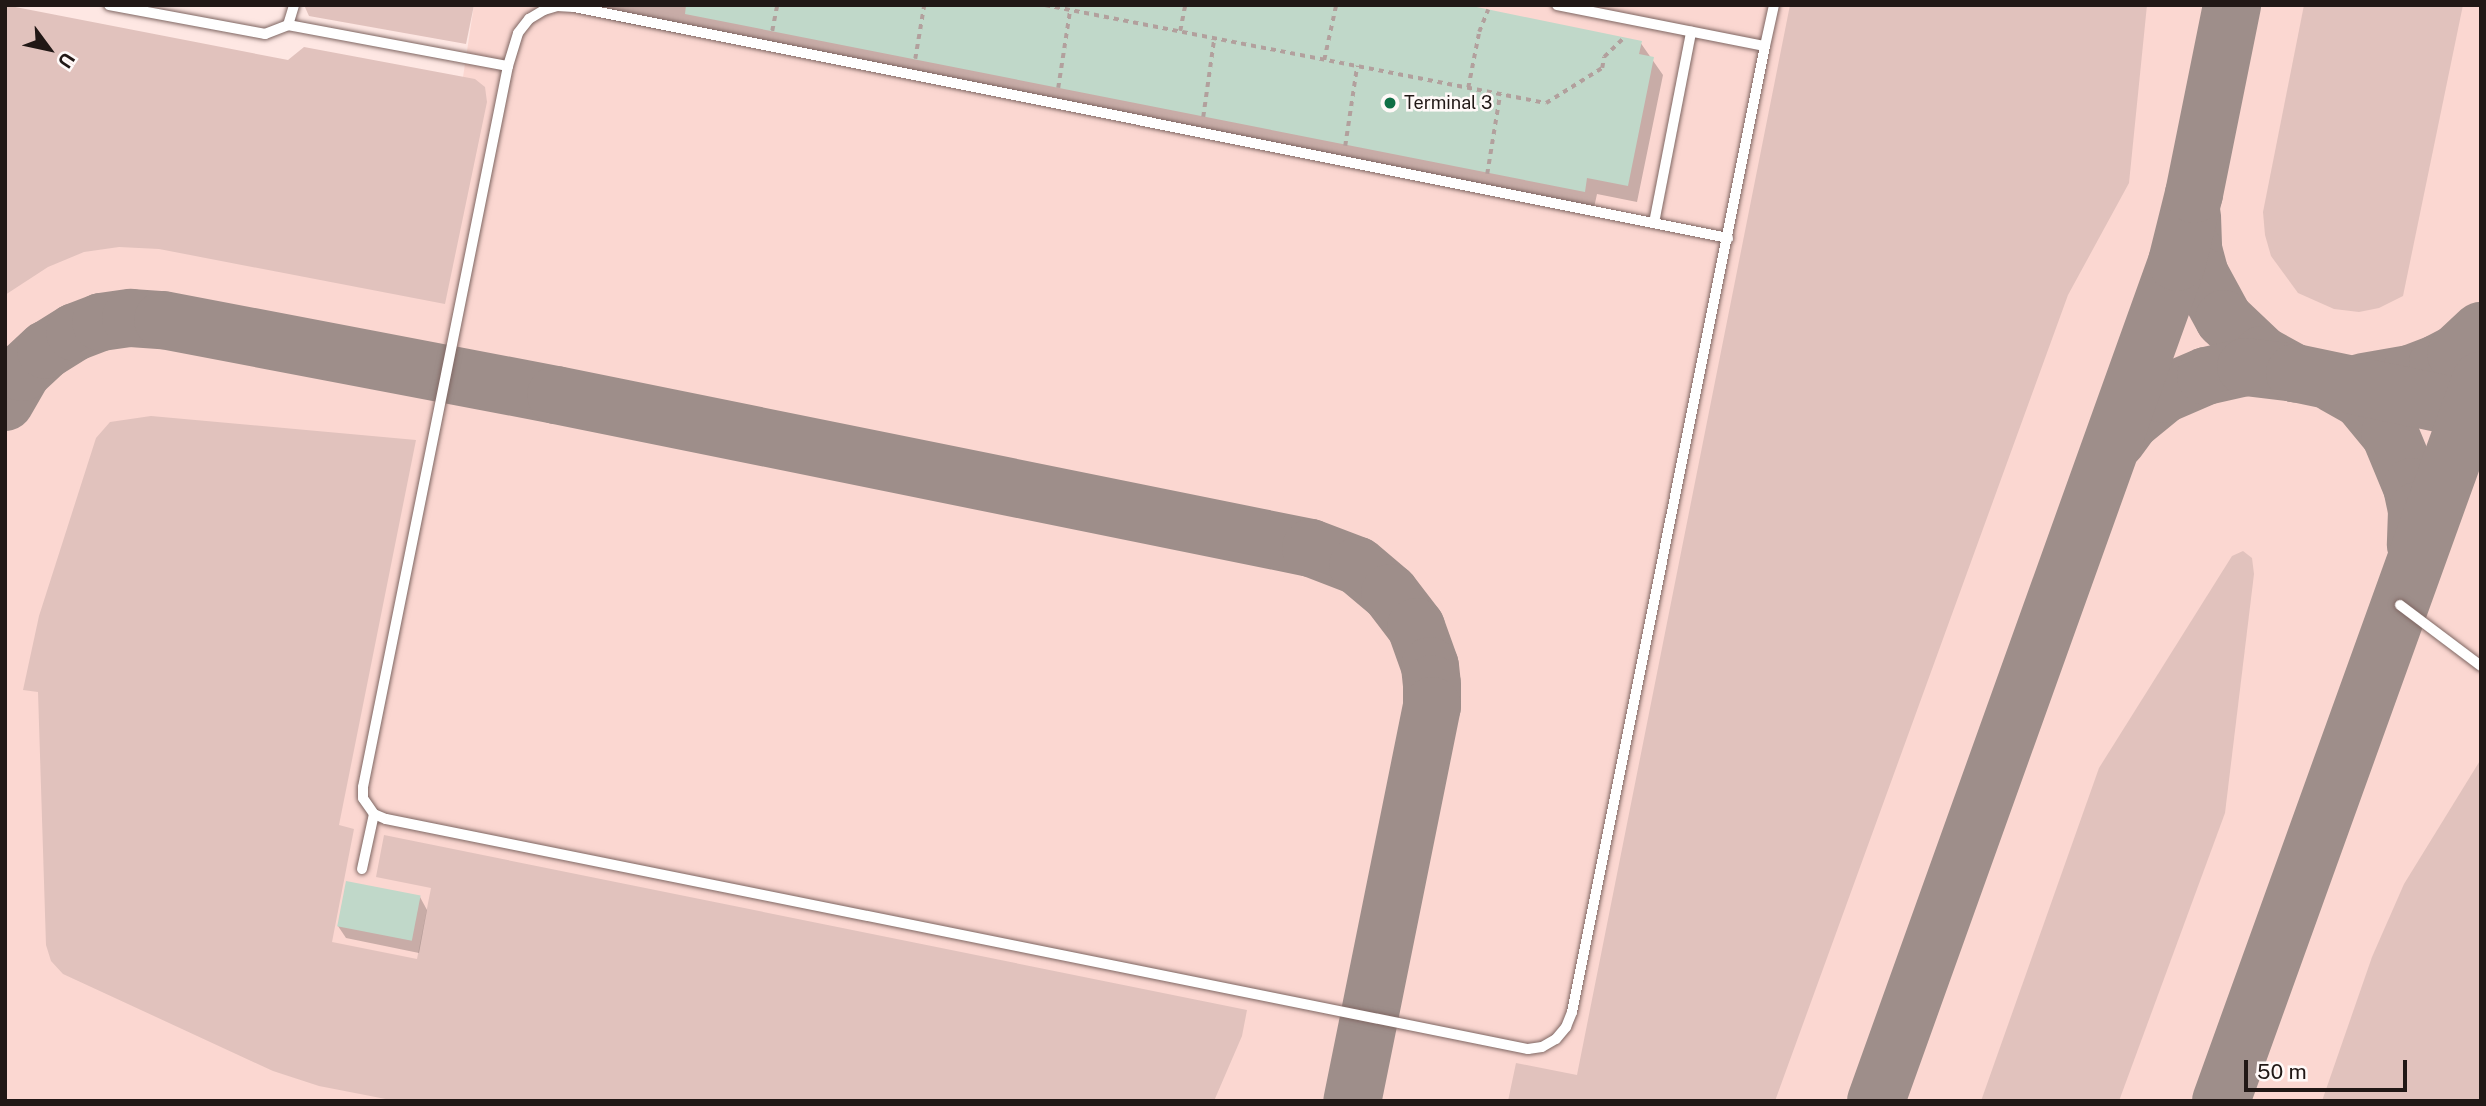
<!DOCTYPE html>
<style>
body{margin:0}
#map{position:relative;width:2486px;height:1106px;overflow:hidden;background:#fee7e3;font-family:"Public Sans",sans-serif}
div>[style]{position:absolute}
.built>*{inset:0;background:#fbd7d1}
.green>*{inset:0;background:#e1c2bd}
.shadow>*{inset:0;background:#0003}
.taxiway>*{height:58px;margin:-29px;padding:0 29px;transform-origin:29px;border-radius:29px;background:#9e8e8a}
.building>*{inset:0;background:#c0d8c9;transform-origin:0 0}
.path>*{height:3.5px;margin-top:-1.75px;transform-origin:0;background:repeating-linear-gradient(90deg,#b2a09d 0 5px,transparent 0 10px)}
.roads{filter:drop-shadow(0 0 2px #7e6662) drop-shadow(0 0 2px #7e6662)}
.lane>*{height:10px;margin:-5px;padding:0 5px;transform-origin:5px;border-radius:5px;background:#fff}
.dots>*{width:19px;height:19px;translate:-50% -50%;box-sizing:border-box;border:4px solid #fff9f8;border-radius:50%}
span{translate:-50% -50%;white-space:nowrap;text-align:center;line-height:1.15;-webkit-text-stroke:5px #fff9f8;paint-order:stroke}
.poi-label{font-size:18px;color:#211816}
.left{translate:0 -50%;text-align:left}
.frame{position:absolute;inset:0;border:7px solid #211816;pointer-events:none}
.north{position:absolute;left:14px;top:14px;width:70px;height:70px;-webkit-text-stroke:5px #fff9f8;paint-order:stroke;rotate:123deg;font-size:19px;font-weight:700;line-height:28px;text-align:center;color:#211816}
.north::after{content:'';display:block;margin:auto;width:24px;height:32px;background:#211816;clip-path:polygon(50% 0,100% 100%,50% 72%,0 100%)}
.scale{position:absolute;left:2244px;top:1060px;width:163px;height:32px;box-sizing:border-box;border:4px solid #211816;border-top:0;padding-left:9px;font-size:21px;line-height:24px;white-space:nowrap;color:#211816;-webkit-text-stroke:5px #fff9f8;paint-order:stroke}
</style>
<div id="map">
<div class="built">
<div style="clip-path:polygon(474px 5px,2481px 5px,2481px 1101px,5px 1101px,5px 132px,463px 77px)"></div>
</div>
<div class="green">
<div style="clip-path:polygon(5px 5px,288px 60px,304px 47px,475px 79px,485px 87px,487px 102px,445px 304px,159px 249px,119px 247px,84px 252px,48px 267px,5px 295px)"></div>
<div style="clip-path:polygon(304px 5px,474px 5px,466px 44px,309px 16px)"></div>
<div style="clip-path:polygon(1790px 5px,2147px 5px,2129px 183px,2068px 295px,1775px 1101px,1508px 1101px,1516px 1063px,1577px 1075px)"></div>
<div style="clip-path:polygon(2304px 5px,2463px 5px,2403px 296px,2379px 308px,2359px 312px,2334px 309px,2298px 293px,2271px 256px,2265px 235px,2263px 212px)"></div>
<div style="clip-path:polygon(151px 416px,416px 440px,339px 825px,354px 829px,332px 942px,417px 959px,431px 888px,376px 877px,384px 835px,1247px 1010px,1242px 1036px,1214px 1101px,396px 1101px,319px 1086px,273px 1071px,63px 974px,51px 961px,46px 945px,38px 692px,23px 690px,39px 616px,96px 438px,110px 422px)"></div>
<div style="clip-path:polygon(2243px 551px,2252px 558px,2254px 574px,2225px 813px,2119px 1101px,1981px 1101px,2099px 768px,2232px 556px)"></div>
<div style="clip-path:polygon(2481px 759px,2481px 1101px,2322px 1101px,2372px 957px,2404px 884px)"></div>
</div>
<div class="shadow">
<div style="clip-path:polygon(597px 5px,1458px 5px,1640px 42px,1663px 75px,1637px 202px,1597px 194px,1594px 208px,682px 28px,681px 34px,605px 19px)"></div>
<div style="clip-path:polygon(420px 897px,427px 910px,419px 953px,346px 938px,338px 926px)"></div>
</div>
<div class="taxiway">
<div style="left:2192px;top:216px;width:33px;rotate:88deg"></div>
<div style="left:2193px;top:249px;width:27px;rotate:75deg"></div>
<div style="left:2200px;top:275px;width:50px;rotate:61.4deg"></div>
<div style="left:2224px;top:319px;width:52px;rotate:43.5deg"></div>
<div style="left:2262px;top:355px;width:38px;rotate:29deg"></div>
<div style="left:2363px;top:382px;width:48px;rotate:-9.7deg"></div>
<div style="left:2410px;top:374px;width:30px;rotate:-21deg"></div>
<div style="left:2438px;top:363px;width:20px;rotate:-27deg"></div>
<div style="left:2456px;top:354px;width:34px;rotate:-43deg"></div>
<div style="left:2334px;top:384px;width:31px;rotate:29deg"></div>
<div style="left:2361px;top:399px;width:45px;rotate:50.4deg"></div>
<div style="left:2390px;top:434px;width:57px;rotate:67.5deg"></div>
<div style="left:2412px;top:487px;width:25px;rotate:78deg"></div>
<div style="left:2417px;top:511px;width:34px;rotate:92deg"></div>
<div style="left:5px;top:402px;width:34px;rotate:-60deg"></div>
<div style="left:22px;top:372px;width:33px;rotate:-43deg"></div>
<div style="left:46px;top:350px;width:34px;rotate:-32deg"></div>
<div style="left:75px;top:332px;width:28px;rotate:-21deg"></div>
<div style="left:101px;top:322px;width:30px;rotate:-8deg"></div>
<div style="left:131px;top:318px;width:32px;rotate:4deg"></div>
<div style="left:163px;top:320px;width:400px;rotate:10.8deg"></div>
<div style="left:556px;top:395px;width:770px;rotate:11.46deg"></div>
<div style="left:1311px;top:548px;width:50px;rotate:21deg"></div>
<div style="left:1358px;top:566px;width:42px;rotate:40.2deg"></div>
<div style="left:1390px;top:593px;width:43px;rotate:52.6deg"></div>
<div style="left:1416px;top:627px;width:41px;rotate:70.3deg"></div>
<div style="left:1430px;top:666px;width:18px;rotate:84deg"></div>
<div style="left:1432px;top:684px;width:22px;rotate:90deg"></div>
<div style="left:1432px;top:706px;width:403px;rotate:101.4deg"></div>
<div style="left:2117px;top:440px;width:24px;rotate:-54deg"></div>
<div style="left:2131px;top:421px;width:43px;rotate:-39.3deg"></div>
<div style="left:2164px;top:394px;width:46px;rotate:-23.2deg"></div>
<div style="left:2206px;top:376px;width:41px;rotate:-12.7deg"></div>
<div style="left:2246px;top:367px;width:49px;rotate:7deg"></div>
<div style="left:2295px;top:373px;width:190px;rotate:11.8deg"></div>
<div style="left:1876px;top:1101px;width:891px;rotate:-70.26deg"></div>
<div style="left:2177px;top:262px;width:70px;rotate:-76deg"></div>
<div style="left:2194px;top:194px;width:193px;rotate:-78.6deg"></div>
<div style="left:2221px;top:1101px;width:766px;rotate:-70.17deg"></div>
</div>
<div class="building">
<div style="clip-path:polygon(686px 5px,1467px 5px,1642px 41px,1639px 54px,1654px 57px,1628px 186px,1587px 178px,1585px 192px,685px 14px)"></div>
<div style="left:346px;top:881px;width:76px;height:46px;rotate:11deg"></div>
</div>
<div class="path">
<div style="left:1045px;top:5px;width:510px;rotate:11.07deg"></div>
<div style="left:1546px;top:103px;width:66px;rotate:-32deg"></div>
<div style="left:1602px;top:68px;width:11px;rotate:-80deg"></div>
<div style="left:1604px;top:57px;width:29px;rotate:-44deg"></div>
<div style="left:772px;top:31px;width:26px;rotate:-79deg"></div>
<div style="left:1180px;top:31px;width:26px;rotate:-79deg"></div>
<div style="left:915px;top:59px;width:55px;rotate:-80.5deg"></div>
<div style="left:1324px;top:60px;width:56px;rotate:-77.7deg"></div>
<div style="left:1058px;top:88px;width:79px;rotate:-81.3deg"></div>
<div style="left:1468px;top:88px;width:57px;rotate:-78.9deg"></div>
<div style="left:1479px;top:32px;width:24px;rotate:-68deg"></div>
<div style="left:1203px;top:117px;width:79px;rotate:-82deg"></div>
<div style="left:1345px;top:146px;width:81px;rotate:-81.5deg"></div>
<div style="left:1487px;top:174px;width:81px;rotate:-80.8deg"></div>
</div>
<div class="roads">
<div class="lane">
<div style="left:109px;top:5px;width:159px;rotate:10.5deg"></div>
<div style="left:265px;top:34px;width:25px;rotate:-21deg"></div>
<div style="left:288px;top:25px;width:224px;rotate:10.6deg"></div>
<div style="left:1557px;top:5px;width:212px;rotate:11.2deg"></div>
<div style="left:1765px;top:46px;width:42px;rotate:-77.6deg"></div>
<div style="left:288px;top:25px;width:21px;rotate:-73deg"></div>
<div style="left:1654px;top:223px;width:195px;rotate:-79deg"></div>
<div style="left:2400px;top:605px;width:101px;rotate:37deg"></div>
<div style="left:374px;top:814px;width:13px;rotate:23deg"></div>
<div style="left:386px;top:819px;width:1165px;rotate:11.39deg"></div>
<div style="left:1528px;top:1049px;width:14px;rotate:-8deg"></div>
<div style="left:1542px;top:1047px;width:16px;rotate:-30deg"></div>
<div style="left:1556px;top:1039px;width:16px;rotate:-50deg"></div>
<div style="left:1566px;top:1027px;width:16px;rotate:-68deg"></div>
<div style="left:1572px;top:1012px;width:985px;rotate:-78.7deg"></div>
<div style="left:362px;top:869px;width:56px;rotate:-77.7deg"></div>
<div style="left:374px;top:814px;width:19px;rotate:-125deg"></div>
<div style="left:363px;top:798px;width:11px;rotate:-90deg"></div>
<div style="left:363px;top:787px;width:735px;rotate:-78.63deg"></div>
<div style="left:508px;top:66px;width:34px;rotate:-73deg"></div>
<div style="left:518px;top:33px;width:18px;rotate:-52deg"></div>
<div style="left:529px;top:19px;width:17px;rotate:-31deg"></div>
<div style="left:544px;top:10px;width:14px;rotate:-17deg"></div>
<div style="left:557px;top:6px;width:17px;rotate:3deg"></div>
<div style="left:574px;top:7px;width:1177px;rotate:11.32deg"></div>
</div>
</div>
<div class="dots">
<div style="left:1390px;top:103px;background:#0f6f45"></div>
</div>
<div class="poi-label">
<span class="left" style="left:1404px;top:103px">Terminal 3</span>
</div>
<div class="frame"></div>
<div class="north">U</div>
<div class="scale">50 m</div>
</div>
